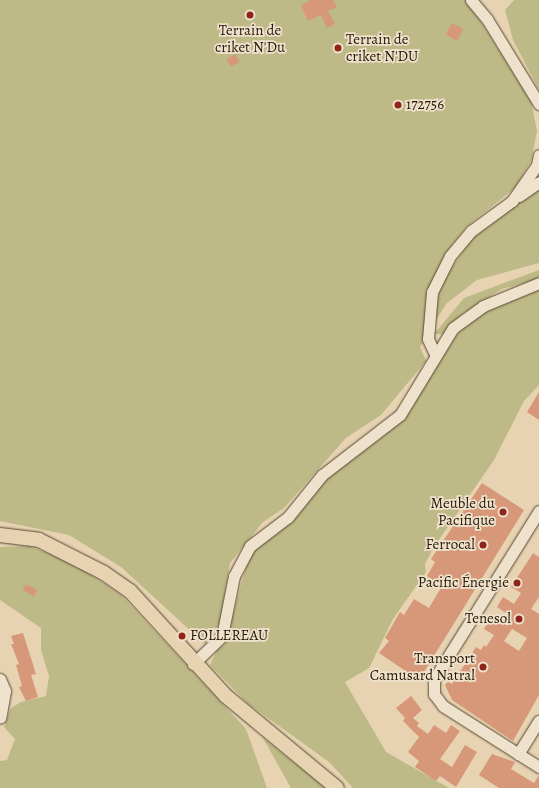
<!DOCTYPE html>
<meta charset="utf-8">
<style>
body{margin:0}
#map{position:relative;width:539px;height:788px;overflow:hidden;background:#e7d3b2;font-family:Alegreya,serif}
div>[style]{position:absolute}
.green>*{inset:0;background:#bdba87}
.building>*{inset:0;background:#d69879;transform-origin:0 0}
.roads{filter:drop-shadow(0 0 1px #564631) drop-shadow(0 0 1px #564631)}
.minor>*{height:11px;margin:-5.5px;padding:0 5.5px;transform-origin:5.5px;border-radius:5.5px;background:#efe2cd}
.major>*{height:14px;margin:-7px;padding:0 7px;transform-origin:7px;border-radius:7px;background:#e7d3b2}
.dots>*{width:11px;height:11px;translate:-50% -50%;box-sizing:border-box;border:2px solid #efe2cd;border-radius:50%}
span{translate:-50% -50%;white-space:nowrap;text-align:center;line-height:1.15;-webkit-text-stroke:3.5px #efe2cd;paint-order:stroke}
.poi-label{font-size:15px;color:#261706}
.left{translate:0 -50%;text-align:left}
.right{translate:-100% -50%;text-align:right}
</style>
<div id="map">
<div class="green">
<div style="clip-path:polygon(0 0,477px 0,475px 12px,531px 101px,537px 131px,531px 161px,515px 188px,466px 227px,445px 254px,426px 301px,425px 339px,420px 347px,426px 361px,381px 415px,346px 438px,284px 508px,263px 522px,230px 563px,220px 623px,205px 644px,121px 567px,69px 535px,0 521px)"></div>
<div style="clip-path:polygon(514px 0,539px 0,539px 90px,513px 40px,505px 10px)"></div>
<div style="clip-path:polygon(539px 188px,539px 263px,477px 280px,447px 303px,433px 324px,441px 283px,477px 231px)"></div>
<div style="clip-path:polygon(539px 270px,539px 279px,502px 289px,462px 314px,444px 334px,434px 334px,464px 298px)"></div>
<div style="clip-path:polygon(539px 287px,539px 385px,524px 401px,494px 460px,434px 547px,425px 564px,426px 572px,393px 619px,369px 668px,345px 682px,386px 752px,449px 788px,353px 788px,329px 762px,247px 703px,210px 665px,217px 650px,225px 644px,249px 555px,293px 519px,331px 467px,407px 414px,449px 343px,472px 318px)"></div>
<div style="clip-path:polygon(29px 546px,75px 564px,121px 595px,246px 729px,267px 788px,0 788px,0 761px,7px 760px,15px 739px,4px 727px,11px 708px,21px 702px,46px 696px,49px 676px,41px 650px,41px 628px,0 600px,0 547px)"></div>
<div style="clip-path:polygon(263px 738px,326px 788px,291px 788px)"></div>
</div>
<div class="building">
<div style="clip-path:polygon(310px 0,333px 0,337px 7px,328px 11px,335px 24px,327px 28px,321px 15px,308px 21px,301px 6px)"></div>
<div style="left:452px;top:23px;width:13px;height:13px;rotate:29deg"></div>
<div style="left:235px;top:54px;width:9px;height:10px;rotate:58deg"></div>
<div style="clip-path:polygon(539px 392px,539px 420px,527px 412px)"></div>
<div style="clip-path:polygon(482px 483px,524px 510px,419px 680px,379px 653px,389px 641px,385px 638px,400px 612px,404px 615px,414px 599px,429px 608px,442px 586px,427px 576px,435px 562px,431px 559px)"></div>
<div style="clip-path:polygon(evenodd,533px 553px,539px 557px,539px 597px,531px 609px,539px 614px,539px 695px,513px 741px,452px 700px,445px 685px,448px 682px,452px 684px,476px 647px,481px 650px,484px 645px,486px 647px,494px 635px,484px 629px,491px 618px,502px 625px,509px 615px,497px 607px,503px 597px,514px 604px,521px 593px,511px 587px,533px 553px,512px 629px,527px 638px,519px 651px,504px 641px,512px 629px)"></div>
<div style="left:26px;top:584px;width:13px;height:7px;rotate:29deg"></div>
<div style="clip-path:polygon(23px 633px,36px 674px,31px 675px,38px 697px,26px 701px,19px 687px,22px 686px,16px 665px,19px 664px,11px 644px,14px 644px,11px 636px)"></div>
<div style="clip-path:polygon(411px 696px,422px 710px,413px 718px,419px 723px,417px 726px,428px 734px,434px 725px,446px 733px,451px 725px,460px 731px,440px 759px,452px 767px,465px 745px,477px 752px,456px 787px,440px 776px,436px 781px,415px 767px,419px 761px,408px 752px,419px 737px,403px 721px,405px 718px,396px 708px)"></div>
<div style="clip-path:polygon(492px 754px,515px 762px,511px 769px,534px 783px,539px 775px,539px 788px,499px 788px,479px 775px)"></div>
</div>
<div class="roads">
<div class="minor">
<div style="left:471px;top:0;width:25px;rotate:50deg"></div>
<div style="left:487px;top:19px;width:100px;rotate:58.5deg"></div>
<div style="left:519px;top:196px;width:24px;rotate:-35deg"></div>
<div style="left:435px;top:354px;width:17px;rotate:-115deg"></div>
<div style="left:428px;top:339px;width:47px;rotate:-85.1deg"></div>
<div style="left:432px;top:292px;width:40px;rotate:-63.4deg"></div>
<div style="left:450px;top:256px;width:33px;rotate:-50deg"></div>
<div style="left:471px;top:231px;width:51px;rotate:-36.2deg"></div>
<div style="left:512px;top:201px;width:44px;rotate:-55.2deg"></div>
<div style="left:537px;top:165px;width:10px;rotate:-79deg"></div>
<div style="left:539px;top:511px;width:198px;rotate:122deg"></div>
<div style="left:434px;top:679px;width:15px;rotate:90deg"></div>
<div style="left:434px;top:694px;width:15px;rotate:53deg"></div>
<div style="left:443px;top:706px;width:114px;rotate:32.4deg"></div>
<div style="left:193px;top:664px;width:40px;rotate:-44deg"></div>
<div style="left:222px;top:636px;width:61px;rotate:-78.7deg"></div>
<div style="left:234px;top:576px;width:34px;rotate:-62deg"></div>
<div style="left:250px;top:546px;width:48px;rotate:-37.3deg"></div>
<div style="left:288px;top:517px;width:54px;rotate:-51deg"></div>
<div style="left:322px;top:475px;width:98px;rotate:-37.6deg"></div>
<div style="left:400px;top:415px;width:102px;rotate:-58.7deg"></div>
<div style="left:453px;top:328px;width:37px;rotate:-36deg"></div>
<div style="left:483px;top:306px;width:61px;rotate:-22.3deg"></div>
<div style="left:0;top:679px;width:13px;rotate:67deg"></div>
<div style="left:5px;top:691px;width:27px;rotate:100deg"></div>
<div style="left:518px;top:754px;width:39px;rotate:-58deg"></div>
</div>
<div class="major">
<div style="left:0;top:535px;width:39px;rotate:7deg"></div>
<div style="left:39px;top:540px;width:73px;rotate:26.9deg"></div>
<div style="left:104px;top:573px;width:32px;rotate:35deg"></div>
<div style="left:130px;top:591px;width:142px;rotate:47.6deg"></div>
<div style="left:226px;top:696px;width:144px;rotate:39.7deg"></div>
</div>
</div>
<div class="dots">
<div style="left:250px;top:15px;background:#8f2418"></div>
<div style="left:338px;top:48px;background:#8f2418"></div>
<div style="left:398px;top:105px;background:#8f2418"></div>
<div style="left:503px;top:512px;background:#8f2418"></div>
<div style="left:483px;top:545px;background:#8f2418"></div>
<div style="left:517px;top:583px;background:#8f2418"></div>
<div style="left:519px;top:619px;background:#8f2418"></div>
<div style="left:182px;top:636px;background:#8f2418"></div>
<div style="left:483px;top:667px;background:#8f2418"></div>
</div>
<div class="poi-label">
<span style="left:250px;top:39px">Terrain de<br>criket N'Du</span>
<span class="left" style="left:346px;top:48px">Terrain de<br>criket N'DU</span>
<span class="left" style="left:406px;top:105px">172756</span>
<span class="right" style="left:495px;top:512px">Meuble du<br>Pacifique</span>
<span class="right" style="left:475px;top:545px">Ferrocal</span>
<span class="right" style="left:509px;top:583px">Pacific Énergie</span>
<span class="right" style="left:511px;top:619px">Tenesol</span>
<span class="left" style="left:190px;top:636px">FOLLEREAU</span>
<span class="right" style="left:475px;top:667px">Transport<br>Camusard Natral</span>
</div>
</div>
